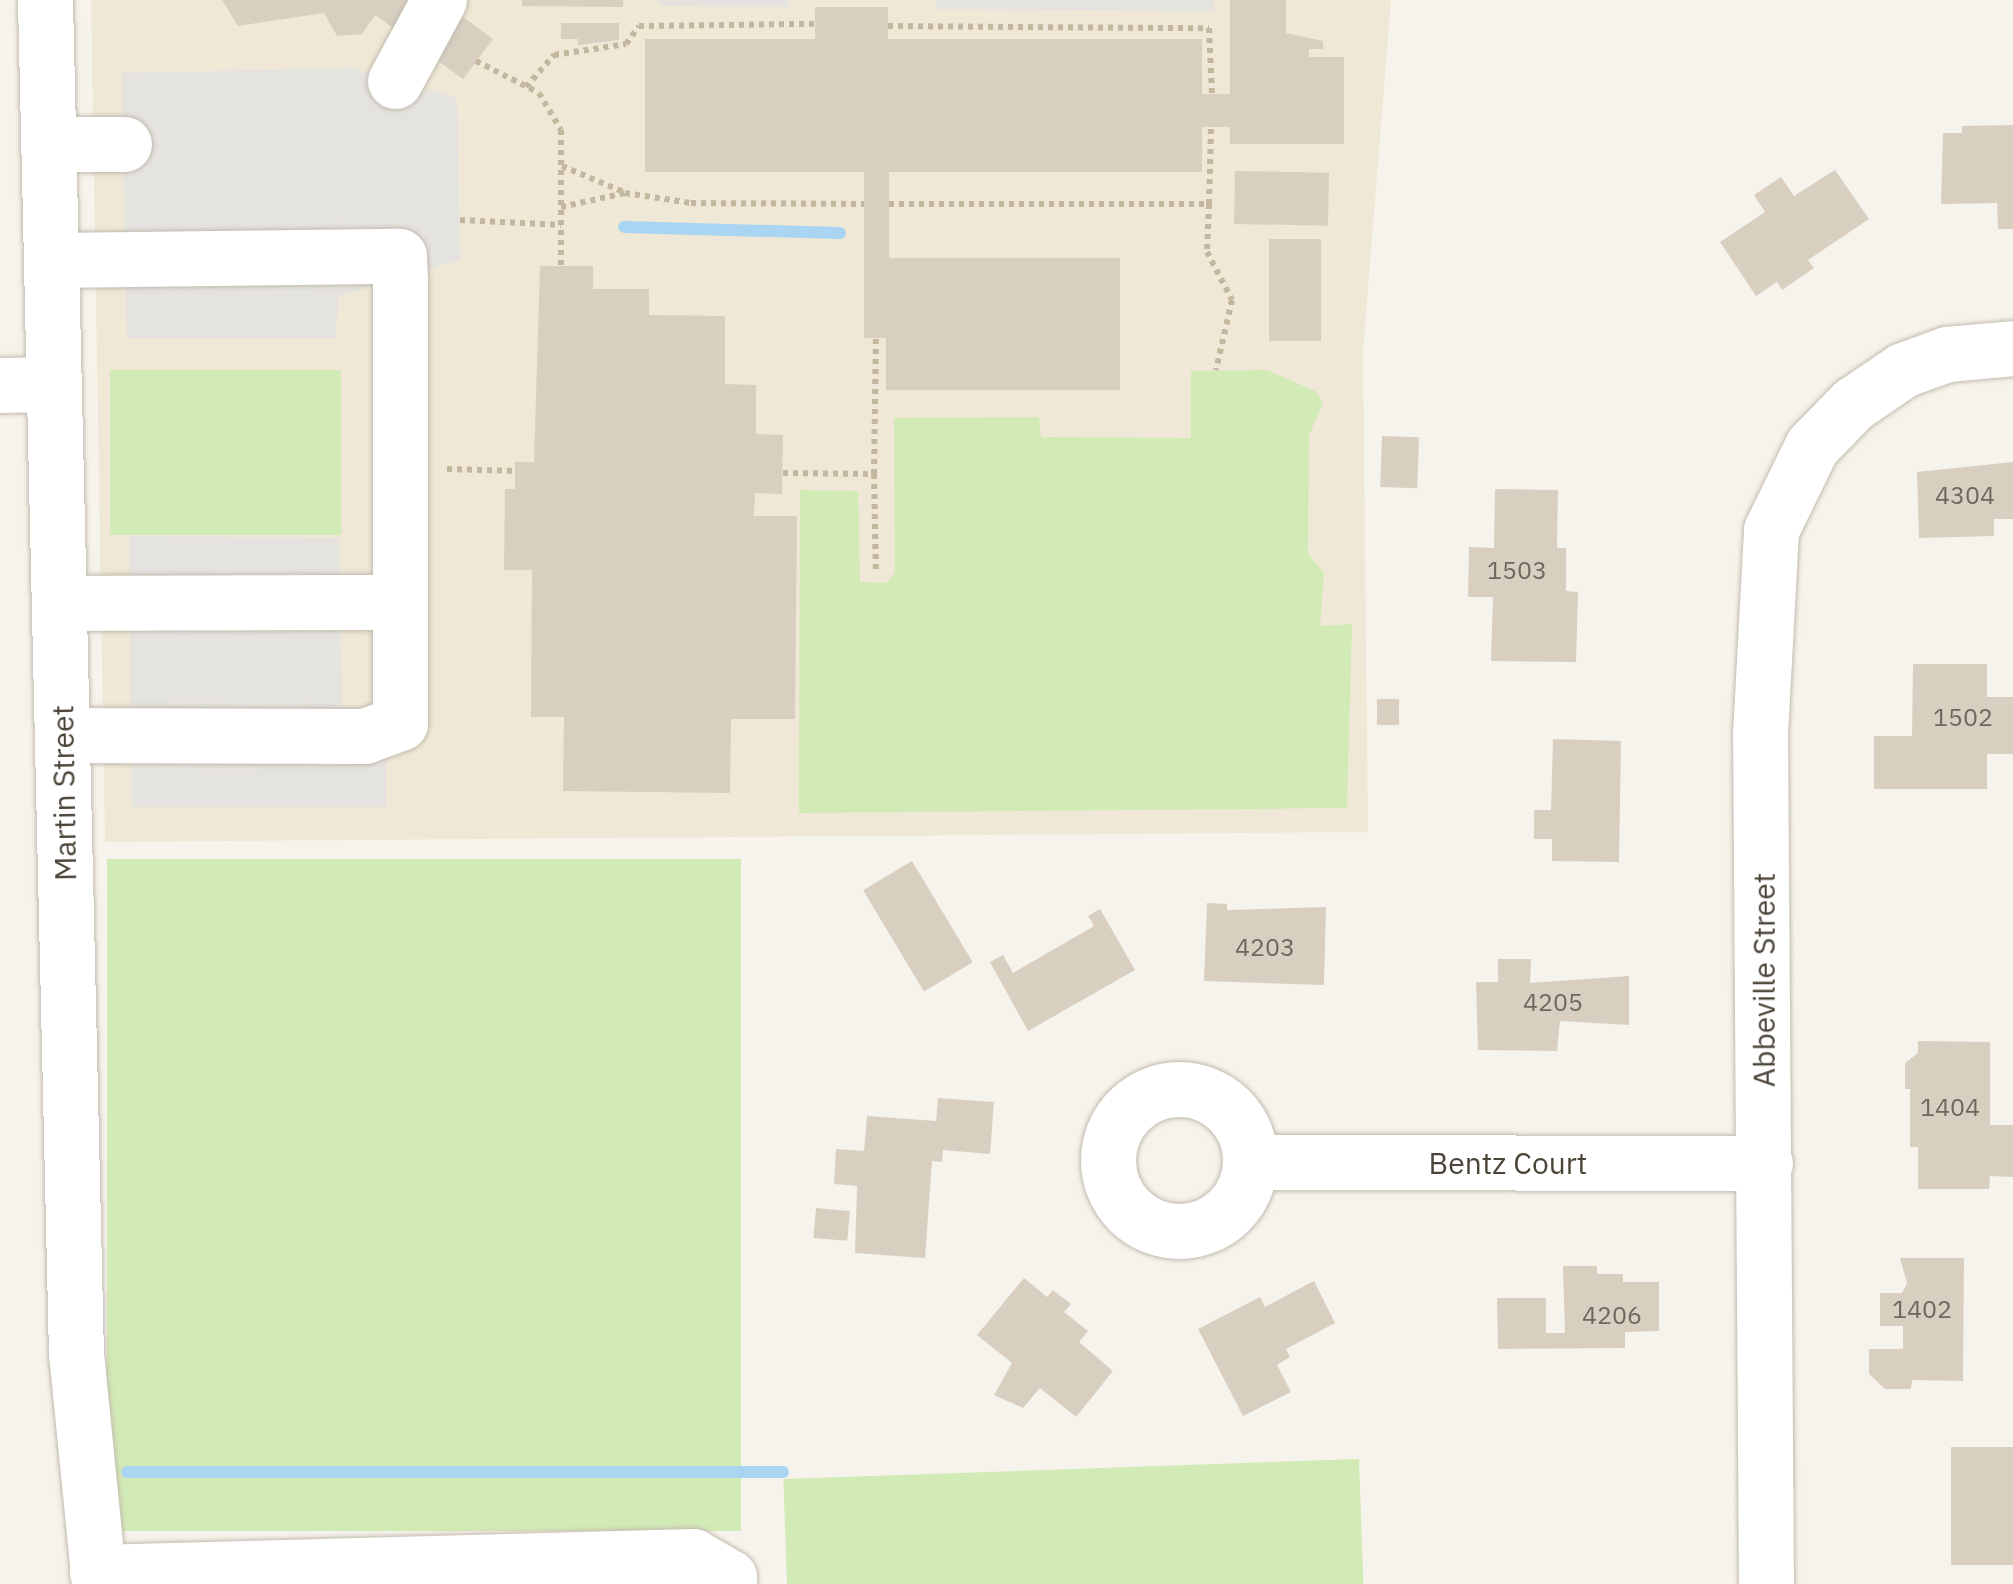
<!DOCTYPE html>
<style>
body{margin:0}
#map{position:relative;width:2013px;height:1584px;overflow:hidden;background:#f6f3ec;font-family:"IBM Plex Sans",sans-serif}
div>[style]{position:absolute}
.education>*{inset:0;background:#efe8d6}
.green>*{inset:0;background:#d2eab5;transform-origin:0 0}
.parking>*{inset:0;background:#e5e3e0}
.stream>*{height:12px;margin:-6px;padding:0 6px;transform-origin:6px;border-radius:6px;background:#a9d4f2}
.building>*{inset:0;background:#d8cfc1;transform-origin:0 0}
.path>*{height:6px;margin-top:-3px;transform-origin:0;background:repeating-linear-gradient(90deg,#c4b79f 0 5px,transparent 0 10px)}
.roads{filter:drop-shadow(0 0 2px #c2bbae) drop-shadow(0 0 2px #c2bbae)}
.minor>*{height:55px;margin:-27.5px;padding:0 27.5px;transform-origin:27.5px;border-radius:27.5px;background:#fff}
.minor>.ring{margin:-27.5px;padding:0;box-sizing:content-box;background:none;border:55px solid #fff;border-radius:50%}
span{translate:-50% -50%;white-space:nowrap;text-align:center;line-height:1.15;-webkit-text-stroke:8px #fff;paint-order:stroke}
.number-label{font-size:25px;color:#6e675b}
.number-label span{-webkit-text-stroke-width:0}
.street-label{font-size:30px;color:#4b4439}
</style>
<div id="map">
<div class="education">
<div style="clip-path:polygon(91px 0,1391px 0,1363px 352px,1368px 832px,105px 842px)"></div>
</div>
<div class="green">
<div style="left:110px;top:370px;width:231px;height:165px"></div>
<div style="clip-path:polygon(1267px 370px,1317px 392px,1323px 404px,1309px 435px,1308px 554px,1324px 573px,1320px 626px,1352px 624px,1347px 808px,799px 813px,800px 490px,858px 491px,860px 582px,886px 583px,895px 573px,894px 418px,1039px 417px,1041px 437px,1191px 438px,1191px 371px)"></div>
<div style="left:107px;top:859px;width:634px;height:672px"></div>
<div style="left:1359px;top:1459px;width:125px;height:576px;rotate:88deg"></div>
</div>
<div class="parking">
<div style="clip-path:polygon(659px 0,789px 0,789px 7px,659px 6px)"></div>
<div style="clip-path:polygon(936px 0,1213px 0,1214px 11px,936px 9px)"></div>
<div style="clip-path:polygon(353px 68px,457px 98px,460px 260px,338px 297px,336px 338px,127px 338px,122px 73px)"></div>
<div style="clip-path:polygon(129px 536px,339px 538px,342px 714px,386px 757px,386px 807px,132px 807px)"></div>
</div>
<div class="stream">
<div style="left:624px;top:227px;width:216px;rotate:1.6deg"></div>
<div style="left:127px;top:1472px;width:656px"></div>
</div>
<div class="building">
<div style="clip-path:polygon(222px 0,440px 0,493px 39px,463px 79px,375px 15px,362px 34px,337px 36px,324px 13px,238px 26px)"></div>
<div style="clip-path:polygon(522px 0,623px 0,623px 7px,522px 6px)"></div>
<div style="clip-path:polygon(1230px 0,1286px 0,1286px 33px,1323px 41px,1323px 49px,1309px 49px,1309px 57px,1344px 57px,1344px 144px,1230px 144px,1230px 127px,1202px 127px,1202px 172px,889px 172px,889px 258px,1120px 258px,1120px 390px,886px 390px,886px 338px,864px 338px,864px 172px,645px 172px,645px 39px,815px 39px,815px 7px,888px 7px,888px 39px,1202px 39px,1202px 94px,1230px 94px)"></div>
<div style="clip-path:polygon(561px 23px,619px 23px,619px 40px,578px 45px,578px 39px,561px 39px)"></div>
<div style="clip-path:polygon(2013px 125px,2013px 229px,1998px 229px,1997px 203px,1941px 204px,1943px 133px,1962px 133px,1962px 126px)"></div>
<div style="clip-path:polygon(1835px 170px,1869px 219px,1808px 260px,1814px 268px,1782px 290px,1777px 282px,1756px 296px,1720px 242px,1765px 212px,1754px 195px,1781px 177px,1794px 196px)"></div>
<div style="left:1235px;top:171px;width:94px;height:53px;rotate:1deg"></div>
<div style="left:1269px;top:239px;width:52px;height:102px"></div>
<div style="clip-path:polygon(540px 266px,593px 266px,593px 289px,649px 289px,649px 315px,725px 316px,725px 384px,756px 385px,756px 434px,783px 435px,782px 494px,755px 493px,754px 516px,797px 516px,795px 719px,731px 719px,730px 793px,563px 791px,564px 717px,531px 717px,532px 570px,504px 570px,505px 489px,515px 489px,515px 462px,534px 462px)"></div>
<div style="left:1382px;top:436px;width:37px;height:51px;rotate:2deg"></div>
<div style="clip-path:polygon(2013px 462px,2013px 519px,1994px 519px,1994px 536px,1919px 538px,1917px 472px)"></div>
<div style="clip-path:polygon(1495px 489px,1558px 490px,1557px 548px,1566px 548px,1566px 591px,1578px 592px,1576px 662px,1491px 661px,1493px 597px,1468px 597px,1469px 547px,1494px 548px)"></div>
<div style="clip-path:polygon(1913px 664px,1987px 664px,1987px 697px,2013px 697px,2013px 754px,1987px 754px,1987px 789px,1874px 789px,1874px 736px,1912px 736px)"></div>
<div style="left:1377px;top:699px;width:22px;height:26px"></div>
<div style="clip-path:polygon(1553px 739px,1621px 741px,1619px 862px,1552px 861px,1552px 839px,1534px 839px,1534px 810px,1551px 810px)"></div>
<div style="left:912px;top:861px;width:118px;height:57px;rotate:59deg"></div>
<div style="clip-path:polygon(1207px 903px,1227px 904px,1227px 910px,1326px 907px,1324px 985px,1204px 981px)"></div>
<div style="clip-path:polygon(1100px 909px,1135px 970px,1028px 1031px,990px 962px,1003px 955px,1013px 973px,1094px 926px,1088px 916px)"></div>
<div style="clip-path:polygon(1498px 959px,1531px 959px,1530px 983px,1629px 976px,1629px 1025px,1560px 1021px,1557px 1051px,1478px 1050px,1476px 982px,1498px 982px)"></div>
<div style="clip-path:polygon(1918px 1041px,1990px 1042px,1990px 1125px,2013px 1125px,2013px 1177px,1990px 1176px,1989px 1189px,1918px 1189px,1918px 1147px,1910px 1147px,1910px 1089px,1905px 1089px,1905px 1063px,1918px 1053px)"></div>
<div style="clip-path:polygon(938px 1098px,994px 1102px,990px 1154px,943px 1150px,942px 1162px,932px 1161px,925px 1258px,855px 1253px,857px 1186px,834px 1184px,836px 1149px,864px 1151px,867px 1116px,936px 1121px)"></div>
<div style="left:816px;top:1208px;width:34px;height:30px;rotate:5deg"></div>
<div style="clip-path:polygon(1900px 1258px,1964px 1258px,1963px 1381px,1912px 1380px,1911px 1389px,1885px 1389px,1869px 1374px,1869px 1349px,1903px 1349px,1903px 1326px,1880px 1326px,1880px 1293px,1902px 1293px,1907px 1283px)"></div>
<div style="clip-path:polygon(1563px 1266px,1597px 1266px,1597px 1274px,1623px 1274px,1623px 1282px,1659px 1282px,1659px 1331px,1625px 1332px,1625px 1348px,1498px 1349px,1497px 1298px,1546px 1298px,1546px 1333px,1565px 1333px)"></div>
<div style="clip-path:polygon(1024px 1278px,1047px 1297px,1053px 1290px,1071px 1304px,1064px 1312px,1088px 1331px,1079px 1342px,1113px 1371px,1076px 1417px,1040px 1388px,1023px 1408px,994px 1395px,1012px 1363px,977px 1335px)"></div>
<div style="clip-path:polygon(1314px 1281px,1335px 1323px,1286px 1349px,1290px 1357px,1277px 1365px,1291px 1392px,1243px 1416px,1198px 1329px,1260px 1297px,1265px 1307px)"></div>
<div style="left:1951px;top:1447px;width:62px;height:118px"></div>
</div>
<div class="path">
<div style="left:888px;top:26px;width:321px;rotate:0.4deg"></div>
<div style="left:1209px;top:28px;width:66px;rotate:87.4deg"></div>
<div style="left:476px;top:61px;width:71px;rotate:26.9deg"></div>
<div style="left:539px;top:93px;width:43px;rotate:59.3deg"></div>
<div style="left:561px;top:130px;width:136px;rotate:90deg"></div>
<div style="left:526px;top:87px;width:43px;rotate:-48.8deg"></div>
<div style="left:554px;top:55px;width:73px;rotate:-8.7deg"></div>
<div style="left:626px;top:44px;width:22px;rotate:-54deg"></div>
<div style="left:639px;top:26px;width:176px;rotate:-0.7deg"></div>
<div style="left:562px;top:166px;width:67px;rotate:22.8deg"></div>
<div style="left:889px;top:204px;width:320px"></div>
<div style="left:1209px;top:204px;width:77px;rotate:-88.5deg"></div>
<div style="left:1209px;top:204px;width:48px;rotate:92.4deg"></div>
<div style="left:1207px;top:252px;width:54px;rotate:62.5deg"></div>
<div style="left:1232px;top:300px;width:72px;rotate:102.9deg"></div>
<div style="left:561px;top:207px;width:66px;rotate:-12.3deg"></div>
<div style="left:625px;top:193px;width:67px;rotate:8.6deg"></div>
<div style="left:691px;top:203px;width:173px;rotate:0.3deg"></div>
<div style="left:460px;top:220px;width:101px;rotate:2.8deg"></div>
<div style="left:447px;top:469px;width:68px;rotate:1.7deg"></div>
<div style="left:783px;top:473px;width:91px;rotate:0.6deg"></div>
<div style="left:874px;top:474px;width:100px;rotate:88.9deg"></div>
<div style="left:874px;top:474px;width:136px;rotate:-89.2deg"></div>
</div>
<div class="roads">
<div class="minor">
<div style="left:45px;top:0;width:1353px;rotate:88.69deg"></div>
<div style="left:76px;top:1353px;width:232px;rotate:84.3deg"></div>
<div style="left:395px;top:81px;width:92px;rotate:-61.5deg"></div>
<div style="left:49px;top:144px;width:75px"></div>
<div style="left:52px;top:260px;width:347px;rotate:-0.7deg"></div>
<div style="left:399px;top:256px;width:23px;rotate:88deg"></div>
<div style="left:400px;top:279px;width:444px;rotate:90deg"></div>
<div style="left:400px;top:723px;width:37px;rotate:160deg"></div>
<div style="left:365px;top:736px;width:303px;rotate:-179.8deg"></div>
<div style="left:0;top:385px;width:54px;rotate:-1.1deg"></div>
<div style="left:59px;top:603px;width:341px;rotate:-0.2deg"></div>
<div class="ring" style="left:1108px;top:1089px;width:87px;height:87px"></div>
<div style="left:1251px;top:1162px;width:514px;rotate:0.11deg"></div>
<div style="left:97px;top:1572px;width:596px;rotate:-1.54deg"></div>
<div style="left:693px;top:1556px;width:42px;rotate:30.3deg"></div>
<div style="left:729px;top:1577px;width:7px;rotate:90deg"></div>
<div style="left:1766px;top:1584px;width:850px;rotate:-90.4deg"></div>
<div style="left:1760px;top:734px;width:204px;rotate:-86.9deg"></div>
<div style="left:1771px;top:530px;width:93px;rotate:-64deg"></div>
<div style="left:1812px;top:446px;width:59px;rotate:-45.7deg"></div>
<div style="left:1853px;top:404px;width:60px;rotate:-34.2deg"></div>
<div style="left:1903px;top:370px;width:47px;rotate:-20deg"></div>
<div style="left:1947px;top:354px;width:66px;rotate:-5.2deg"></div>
</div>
</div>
<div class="number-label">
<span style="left:1965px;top:495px">4304</span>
<span style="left:1517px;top:570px">1503</span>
<span style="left:1963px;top:717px">1502</span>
<span style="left:1265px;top:947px">4203</span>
<span style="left:1553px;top:1002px">4205</span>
<span style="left:1950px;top:1107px">1404</span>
<span style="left:1922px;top:1309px">1402</span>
<span style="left:1612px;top:1315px">4206</span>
</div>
<div class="street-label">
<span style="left:64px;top:793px;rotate:-91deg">Martin Street</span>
<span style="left:1764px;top:980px;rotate:-90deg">Abbeville Street</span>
<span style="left:1508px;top:1163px">Bentz Court</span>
</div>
</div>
